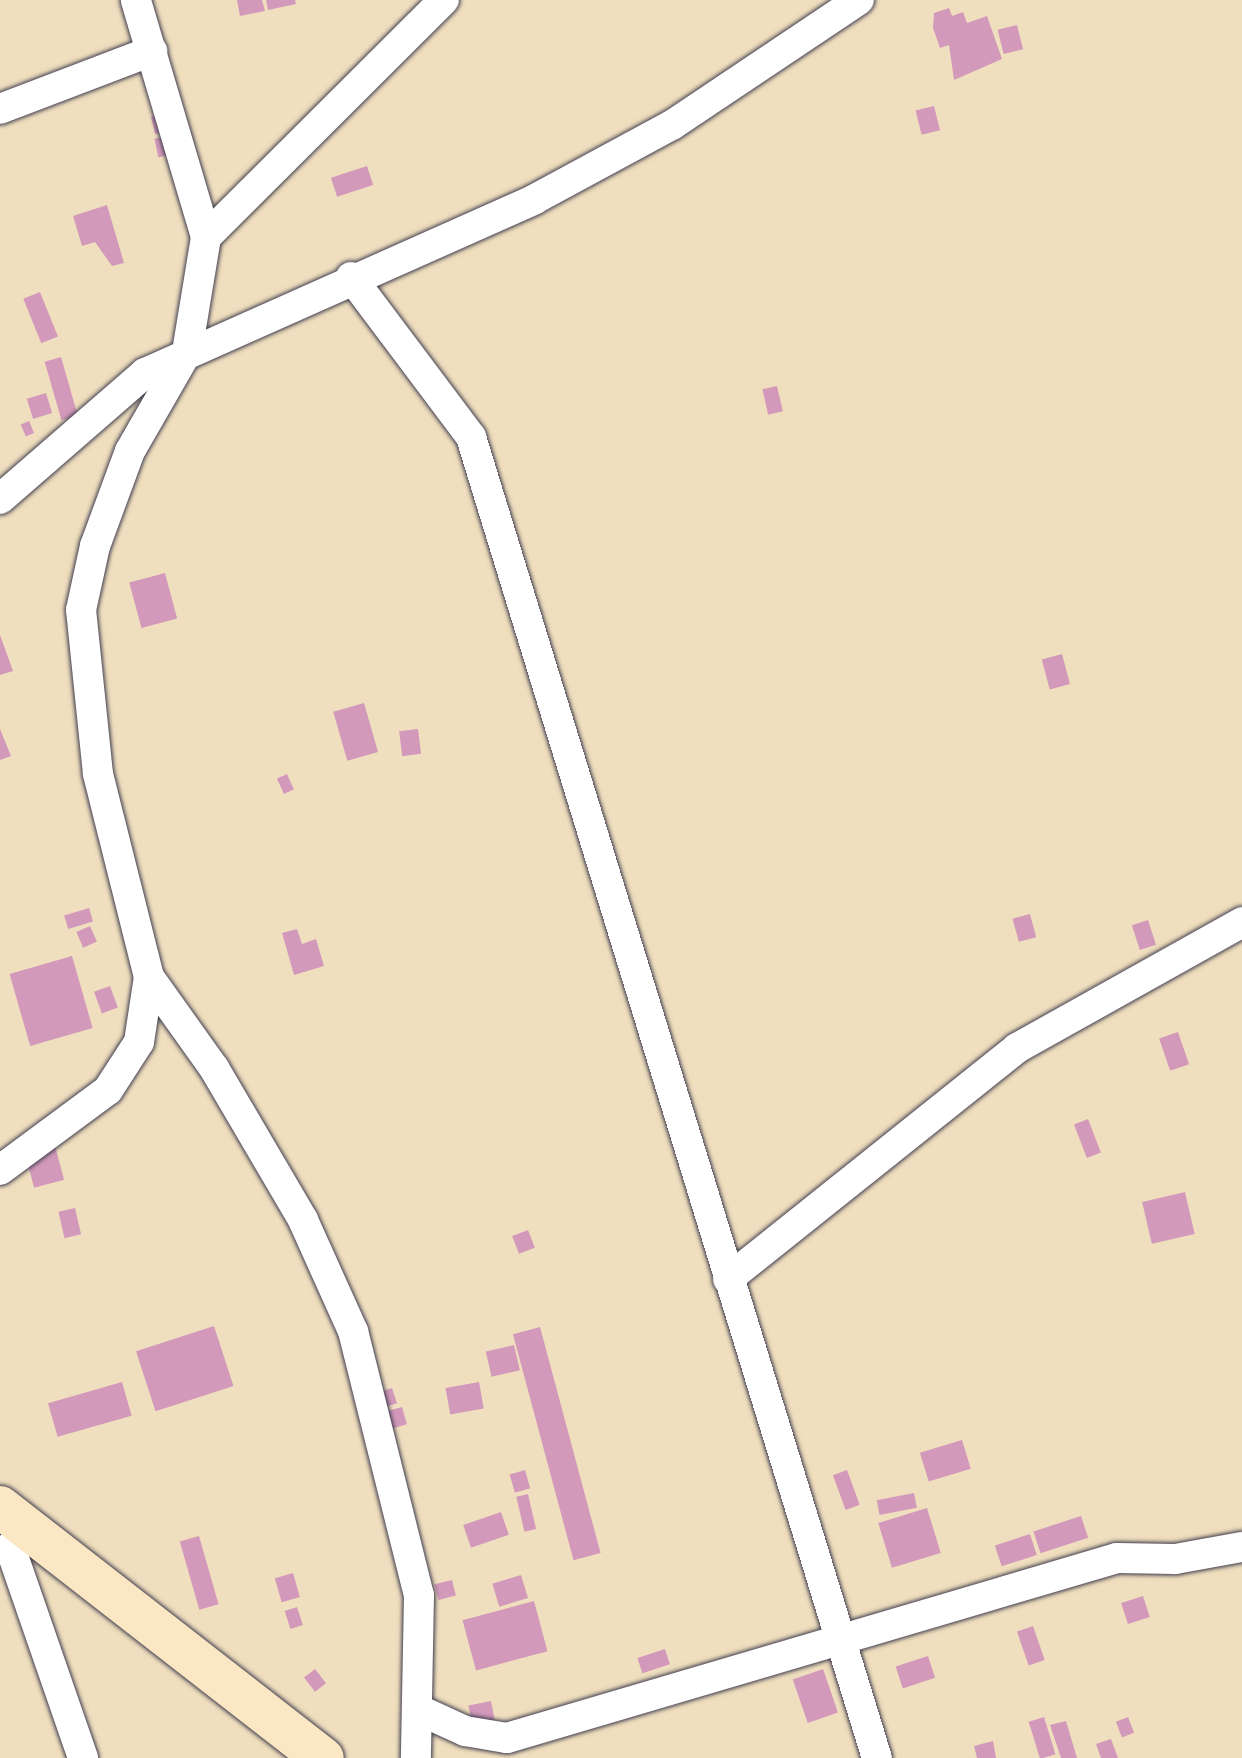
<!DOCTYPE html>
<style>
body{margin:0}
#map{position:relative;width:1242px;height:1758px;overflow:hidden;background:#f0dfbe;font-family:"Gentium Book Plus",serif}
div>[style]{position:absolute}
.building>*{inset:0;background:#d399bb;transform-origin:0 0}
.roads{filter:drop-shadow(0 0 2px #413e4f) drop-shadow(0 0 2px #413e4f)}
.street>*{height:30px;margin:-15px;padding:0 15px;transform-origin:15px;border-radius:15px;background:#fff}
.secondary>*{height:42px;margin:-21px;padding:0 21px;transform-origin:21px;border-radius:21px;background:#fbe7c3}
span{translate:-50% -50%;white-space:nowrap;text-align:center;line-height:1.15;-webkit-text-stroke:8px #fcf5e5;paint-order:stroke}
</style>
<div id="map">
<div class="building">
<div style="clip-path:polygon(237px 0,262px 0,265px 11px,240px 16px)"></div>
<div style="clip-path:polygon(266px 0,295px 0,296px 4px,268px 10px)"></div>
<div style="clip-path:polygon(949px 8px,952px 16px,963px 12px,967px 23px,987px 16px,1002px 59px,954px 80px,949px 45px,940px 48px,933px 28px,934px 13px)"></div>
<div style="left:1017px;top:25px;width:25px;height:20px;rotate:76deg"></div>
<div style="left:934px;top:106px;width:25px;height:19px;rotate:76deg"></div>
<div style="clip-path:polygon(168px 113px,171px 132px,155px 134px,151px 117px)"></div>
<div style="left:172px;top:135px;width:19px;height:18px;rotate:78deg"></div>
<div style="left:367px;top:166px;width:20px;height:38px;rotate:72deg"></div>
<div style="clip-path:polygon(107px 205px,124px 263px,112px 266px,95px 242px,82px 246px,73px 216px)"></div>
<div style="left:40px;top:292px;width:48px;height:18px;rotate:68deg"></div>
<div style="left:61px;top:357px;width:61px;height:17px;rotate:74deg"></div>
<div style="left:777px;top:386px;width:26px;height:15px;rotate:77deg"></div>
<div style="left:46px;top:393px;width:21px;height:20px;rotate:73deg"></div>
<div style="left:29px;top:421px;width:13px;height:9px;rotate:67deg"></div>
<div style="left:165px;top:573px;width:47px;height:37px;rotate:75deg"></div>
<div style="clip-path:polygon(0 635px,13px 671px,0 675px)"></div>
<div style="left:1062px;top:654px;width:31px;height:21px;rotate:75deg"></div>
<div style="left:364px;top:703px;width:51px;height:32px;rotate:74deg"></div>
<div style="clip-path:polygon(0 729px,11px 756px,0 760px)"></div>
<div style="left:418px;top:729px;width:25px;height:19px;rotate:83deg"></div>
<div style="left:287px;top:774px;width:17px;height:11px;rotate:66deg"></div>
<div style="left:89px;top:908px;width:14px;height:26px;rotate:73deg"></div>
<div style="left:1030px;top:914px;width:24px;height:18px;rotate:75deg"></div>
<div style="left:1148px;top:920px;width:26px;height:17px;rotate:72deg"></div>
<div style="left:90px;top:926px;width:17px;height:15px;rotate:66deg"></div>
<div style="clip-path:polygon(297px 929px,302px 944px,316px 939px,324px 966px,294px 975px,282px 933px)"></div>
<div style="left:72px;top:956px;width:75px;height:65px;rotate:74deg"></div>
<div style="left:110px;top:986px;width:23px;height:17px;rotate:70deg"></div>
<div style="left:1178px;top:1032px;width:34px;height:20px;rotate:71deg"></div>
<div style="left:1088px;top:1119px;width:36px;height:15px;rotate:69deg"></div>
<div style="left:54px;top:1142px;width:39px;height:31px;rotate:75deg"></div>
<div style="left:1185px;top:1192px;width:43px;height:44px;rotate:77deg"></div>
<div style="left:75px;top:1208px;width:27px;height:17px;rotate:77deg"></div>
<div style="left:528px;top:1230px;width:19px;height:17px;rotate:69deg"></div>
<div style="left:214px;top:1326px;width:63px;height:82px;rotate:72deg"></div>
<div style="left:540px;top:1327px;width:234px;height:28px;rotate:75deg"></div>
<div style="left:514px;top:1345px;width:26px;height:29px;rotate:77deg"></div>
<div style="left:122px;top:1382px;width:35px;height:77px;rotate:74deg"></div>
<div style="left:479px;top:1382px;width:27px;height:34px;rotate:80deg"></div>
<div style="left:392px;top:1388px;width:16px;height:18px;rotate:72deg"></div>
<div style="left:402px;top:1407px;width:18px;height:21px;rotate:74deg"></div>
<div style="left:962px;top:1440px;width:30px;height:44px;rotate:73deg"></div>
<div style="left:525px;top:1470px;width:19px;height:16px;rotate:74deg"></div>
<div style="left:847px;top:1470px;width:37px;height:15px;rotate:70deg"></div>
<div style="left:914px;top:1493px;width:15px;height:38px;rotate:79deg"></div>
<div style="left:528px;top:1494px;width:36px;height:12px;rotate:77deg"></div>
<div style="left:927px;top:1508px;width:47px;height:51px;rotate:73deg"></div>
<div style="left:501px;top:1512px;width:24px;height:40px;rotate:71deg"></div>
<div style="left:1081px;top:1516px;width:23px;height:50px;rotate:72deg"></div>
<div style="left:1030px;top:1534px;width:22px;height:37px;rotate:72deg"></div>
<div style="left:199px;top:1536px;width:71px;height:20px;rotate:74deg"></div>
<div style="left:293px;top:1573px;width:25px;height:19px;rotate:74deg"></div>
<div style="left:521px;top:1575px;width:24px;height:30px;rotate:73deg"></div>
<div style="left:452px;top:1580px;width:16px;height:18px;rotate:76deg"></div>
<div style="left:1143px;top:1596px;width:22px;height:23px;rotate:72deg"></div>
<div style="left:534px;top:1601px;width:52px;height:74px;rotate:75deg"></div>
<div style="left:297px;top:1607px;width:19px;height:13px;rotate:72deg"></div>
<div style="left:1033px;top:1626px;width:36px;height:17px;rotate:71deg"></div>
<div style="left:665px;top:1649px;width:16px;height:29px;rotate:72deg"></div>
<div style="left:928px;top:1656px;width:23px;height:34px;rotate:72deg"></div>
<div style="left:315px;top:1669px;width:18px;height:14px;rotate:52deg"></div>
<div style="left:823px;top:1669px;width:46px;height:32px;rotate:71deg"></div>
<div style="left:491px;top:1701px;width:20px;height:23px;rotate:79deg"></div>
<div style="left:1044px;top:1717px;width:39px;height:16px;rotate:73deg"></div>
<div style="left:1128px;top:1717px;width:17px;height:13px;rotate:69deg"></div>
<div style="clip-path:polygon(1066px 1721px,1077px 1758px,1061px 1758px,1050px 1725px)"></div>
<div style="clip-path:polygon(1111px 1739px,1118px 1758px,1101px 1758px,1096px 1744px)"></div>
<div style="clip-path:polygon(993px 1741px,996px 1758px,977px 1758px,974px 1746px)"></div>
</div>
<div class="roads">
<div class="street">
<div style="left:0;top:109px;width:163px;rotate:-20.9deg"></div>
<div style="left:206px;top:237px;width:336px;rotate:-44.9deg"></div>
<div style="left:351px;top:277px;width:200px;rotate:53.1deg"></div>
<div style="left:471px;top:437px;width:1382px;rotate:72.92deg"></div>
<div style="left:0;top:499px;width:192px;rotate:-41deg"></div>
<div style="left:145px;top:373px;width:427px;rotate:-24deg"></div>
<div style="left:535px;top:199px;width:156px;rotate:-28.4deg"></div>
<div style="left:672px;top:125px;width:225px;rotate:-33.8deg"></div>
<div style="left:149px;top:977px;width:112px;rotate:54.5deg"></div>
<div style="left:214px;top:1068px;width:176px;rotate:59.6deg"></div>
<div style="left:303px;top:1220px;width:122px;rotate:65.8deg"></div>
<div style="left:353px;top:1331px;width:272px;rotate:76deg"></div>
<div style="left:419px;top:1595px;width:163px;rotate:91.1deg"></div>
<div style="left:0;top:1170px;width:134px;rotate:-36.5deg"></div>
<div style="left:108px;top:1090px;width:57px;rotate:-57.1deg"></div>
<div style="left:139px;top:1042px;width:66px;rotate:-81.3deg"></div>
<div style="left:149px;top:977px;width:209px;rotate:-104.1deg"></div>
<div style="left:98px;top:774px;width:165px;rotate:-95.9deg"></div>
<div style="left:81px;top:610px;width:66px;rotate:-77.7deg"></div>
<div style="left:95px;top:546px;width:101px;rotate:-69.8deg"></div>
<div style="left:130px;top:451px;width:114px;rotate:-60.1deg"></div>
<div style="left:187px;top:352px;width:117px;rotate:-80.6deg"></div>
<div style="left:206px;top:237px;width:247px;rotate:-106.5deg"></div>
<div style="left:728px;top:1279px;width:370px;rotate:-38.6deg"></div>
<div style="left:1017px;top:1048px;width:258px;rotate:-29.2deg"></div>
<div style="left:10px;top:1547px;width:223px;rotate:70.9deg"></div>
<div style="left:419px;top:1710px;width:51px;rotate:24.5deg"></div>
<div style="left:465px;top:1731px;width:43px;rotate:9.5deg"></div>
<div style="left:507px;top:1738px;width:636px;rotate:-16.44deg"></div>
<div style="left:1117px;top:1558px;width:58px;rotate:1deg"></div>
<div style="left:1175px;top:1559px;width:68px;rotate:-10.2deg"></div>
</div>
<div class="secondary">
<div style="left:0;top:1507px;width:409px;rotate:37.9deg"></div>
</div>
</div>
</div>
